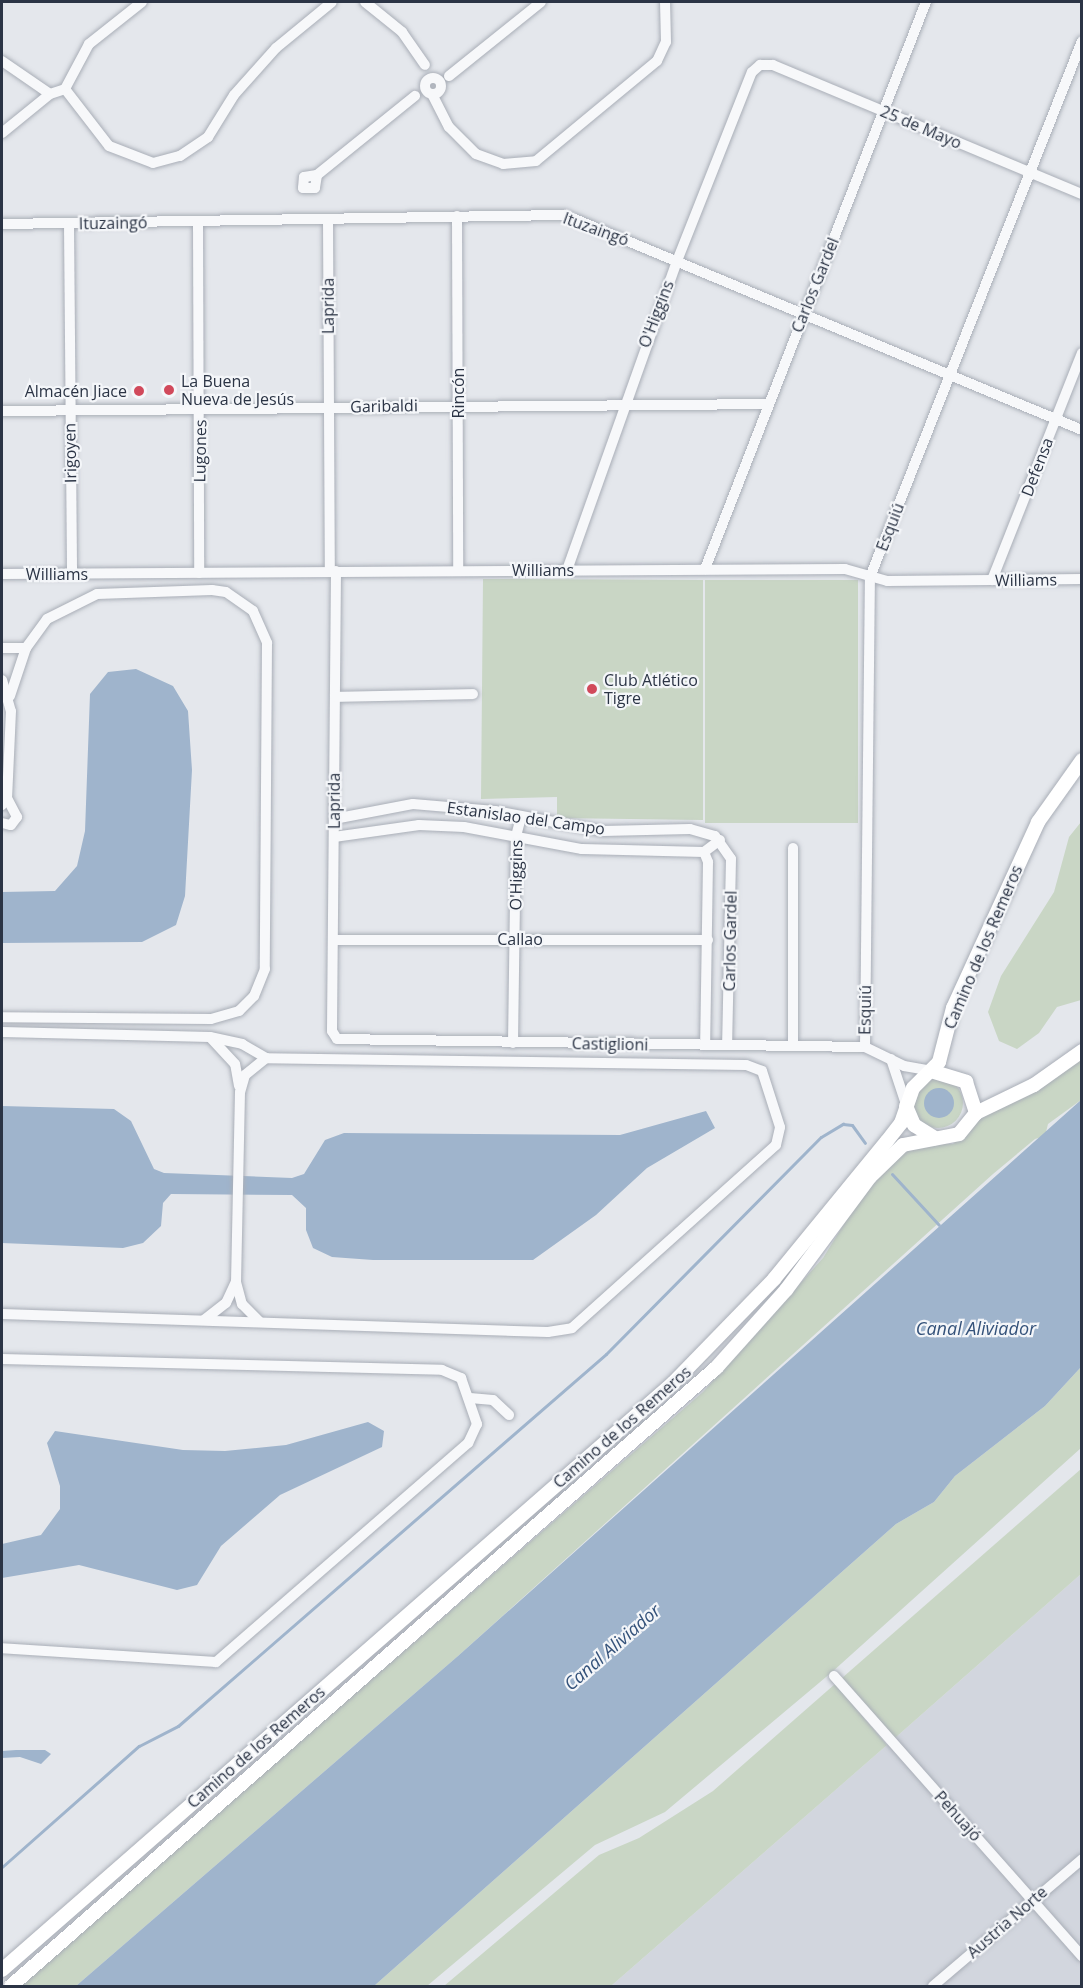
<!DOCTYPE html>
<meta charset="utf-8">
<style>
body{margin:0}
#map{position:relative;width:1083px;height:1988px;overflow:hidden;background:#e4e7ec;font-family:"Open Sans",sans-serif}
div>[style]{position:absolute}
.built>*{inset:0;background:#d2d6de}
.green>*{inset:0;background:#c9d6c5;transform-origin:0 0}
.round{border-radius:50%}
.water>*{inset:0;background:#9fb4cc}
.stream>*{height:3px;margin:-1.5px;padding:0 1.5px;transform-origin:1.5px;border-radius:1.5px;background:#9fb4cc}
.roads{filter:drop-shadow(0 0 2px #a9aeb7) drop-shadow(0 0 2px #a9aeb7)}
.minor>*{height:10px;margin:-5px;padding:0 5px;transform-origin:5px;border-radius:5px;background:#f7f8fa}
.minor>.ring{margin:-5px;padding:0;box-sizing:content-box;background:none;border:10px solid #f7f8fa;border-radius:50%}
.major>*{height:14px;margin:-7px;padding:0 7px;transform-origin:7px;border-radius:7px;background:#fff}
.dots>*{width:16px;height:16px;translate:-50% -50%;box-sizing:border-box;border:3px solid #f4f6f9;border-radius:50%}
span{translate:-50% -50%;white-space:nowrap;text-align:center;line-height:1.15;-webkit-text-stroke:4.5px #f4f6f9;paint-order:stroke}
.street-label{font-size:16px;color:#2b3445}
.poi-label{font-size:16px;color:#2b3445}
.left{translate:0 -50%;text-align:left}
.right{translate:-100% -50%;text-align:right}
.water-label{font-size:18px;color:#34527a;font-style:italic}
.frame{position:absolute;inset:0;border:3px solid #2b3445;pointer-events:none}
</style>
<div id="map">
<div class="built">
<div style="clip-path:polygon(1081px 1574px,1081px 1986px,611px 1986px,895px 1738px)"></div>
</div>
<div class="green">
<div style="clip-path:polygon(483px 579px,703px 580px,703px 820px,557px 818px,557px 797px,481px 799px)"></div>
<div style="left:705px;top:580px;width:153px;height:243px"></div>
<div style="clip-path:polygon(1081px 822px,1081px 1000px,1057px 1007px,1039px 1033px,1017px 1049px,999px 1041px,988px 1012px,1001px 976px,1054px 892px,1069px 837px)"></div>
<div style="clip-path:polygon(1081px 1058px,1081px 1100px,1048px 1124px,1045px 1136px,1035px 1139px,993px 1174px,458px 1656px,76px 1986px,18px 1986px,703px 1392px,823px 1258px,860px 1198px,893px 1159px,920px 1143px,953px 1144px,988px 1110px,1014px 1102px)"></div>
<div class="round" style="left:913px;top:1078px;width:50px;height:50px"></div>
<div style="clip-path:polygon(1081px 1367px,1081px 1448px,832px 1672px,665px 1812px,595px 1845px,427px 1986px,374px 1986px,896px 1524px,934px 1502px,955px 1476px,1045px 1406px)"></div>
<div style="clip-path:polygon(1081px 1469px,1081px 1574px,895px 1738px,842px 1678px)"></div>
<div style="clip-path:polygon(835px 1684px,887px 1745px,611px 1986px,444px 1986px,599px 1855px,639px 1838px,713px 1791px)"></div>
</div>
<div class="water">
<div style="clip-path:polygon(136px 669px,173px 686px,188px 711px,192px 770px,185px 896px,176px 925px,142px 942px,2px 943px,2px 892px,55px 891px,77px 866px,85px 831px,90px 694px,108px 672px)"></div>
<div class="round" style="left:924px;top:1088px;width:30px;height:30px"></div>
<div style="clip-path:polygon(1081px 1100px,1081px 1367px,1045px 1406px,955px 1476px,934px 1502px,896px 1524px,374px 1986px,76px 1986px,458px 1656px)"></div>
<div style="clip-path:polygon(2px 1106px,114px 1109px,131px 1121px,154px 1169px,164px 1173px,292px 1178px,304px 1174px,325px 1140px,344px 1133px,620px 1135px,706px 1111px,715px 1128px,647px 1168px,596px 1215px,533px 1260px,373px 1260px,332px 1257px,313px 1248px,306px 1230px,306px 1208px,292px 1195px,171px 1194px,163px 1203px,161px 1226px,143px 1243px,123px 1248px,2px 1243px)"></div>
<div style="clip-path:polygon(368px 1422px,384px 1431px,382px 1447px,280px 1495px,221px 1546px,197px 1585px,177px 1590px,79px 1565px,2px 1578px,2px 1544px,41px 1535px,60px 1509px,60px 1486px,47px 1443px,55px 1431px,183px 1450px,225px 1451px,286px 1445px)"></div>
<div style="clip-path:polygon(16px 1750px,45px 1750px,51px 1754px,41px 1764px,20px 1757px,2px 1758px,2px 1751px)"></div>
</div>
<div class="stream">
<div style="left:892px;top:1174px;width:69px;rotate:47.3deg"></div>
<div style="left:2px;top:1867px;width:183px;rotate:-41.5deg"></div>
<div style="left:139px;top:1746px;width:44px;rotate:-27.1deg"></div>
<div style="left:178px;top:1726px;width:567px;rotate:-41deg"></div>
<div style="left:606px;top:1354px;width:305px;rotate:-45.3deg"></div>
<div style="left:821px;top:1137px;width:26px;rotate:-31deg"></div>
<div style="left:843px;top:1124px;width:9px;rotate:6deg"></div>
<div style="left:852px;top:1125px;width:22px;rotate:54deg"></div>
</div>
<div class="roads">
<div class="minor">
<div style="left:142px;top:2px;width:68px;rotate:141.6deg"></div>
<div style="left:89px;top:44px;width:51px;rotate:118.1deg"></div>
<div style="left:65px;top:89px;width:72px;rotate:52.3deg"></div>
<div style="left:109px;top:146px;width:47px;rotate:21.1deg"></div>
<div style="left:153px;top:163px;width:28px;rotate:-15deg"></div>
<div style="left:180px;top:156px;width:34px;rotate:-34deg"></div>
<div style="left:208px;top:137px;width:49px;rotate:-58.2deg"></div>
<div style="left:234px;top:95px;width:63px;rotate:-48.2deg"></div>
<div style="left:276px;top:48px;width:72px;rotate:-39.4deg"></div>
<div style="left:365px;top:2px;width:48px;rotate:39deg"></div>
<div style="left:402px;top:32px;width:40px;rotate:55.1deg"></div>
<div style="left:2px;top:61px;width:58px;rotate:34.5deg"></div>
<div style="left:449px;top:76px;width:118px;rotate:-38.8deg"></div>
<div class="ring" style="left:425px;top:78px;width:6px;height:6px"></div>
<div style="left:432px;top:94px;width:37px;rotate:63deg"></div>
<div style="left:449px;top:127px;width:38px;rotate:45deg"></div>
<div style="left:476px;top:154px;width:29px;rotate:20deg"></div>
<div style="left:503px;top:164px;width:33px;rotate:-5deg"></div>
<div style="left:536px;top:161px;width:157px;rotate:-39.6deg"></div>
<div style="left:657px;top:61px;width:21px;rotate:-65deg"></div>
<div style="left:666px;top:42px;width:40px;rotate:-91.4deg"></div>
<div style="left:2px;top:133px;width:62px;rotate:-39.1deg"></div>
<div style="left:50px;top:94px;width:16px;rotate:-18deg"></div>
<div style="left:317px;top:175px;width:13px;rotate:99deg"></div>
<div style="left:315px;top:188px;width:12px;rotate:180deg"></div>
<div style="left:303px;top:188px;width:11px;rotate:-85deg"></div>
<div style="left:304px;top:177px;width:13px;rotate:-9deg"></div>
<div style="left:317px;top:175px;width:126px;rotate:-38.9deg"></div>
<div style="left:457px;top:216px;width:354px;rotate:89.8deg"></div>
<div style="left:328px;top:220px;width:351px;rotate:89.7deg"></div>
<div style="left:198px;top:222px;width:351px;rotate:89.8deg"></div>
<div style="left:2px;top:224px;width:563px;rotate:-0.92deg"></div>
<div style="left:565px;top:215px;width:560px;rotate:22.58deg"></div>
<div style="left:69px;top:224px;width:350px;rotate:89.5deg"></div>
<div style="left:2px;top:411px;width:765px;rotate:-0.52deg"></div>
<div style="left:705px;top:569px;width:609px;rotate:-68.71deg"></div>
<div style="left:567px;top:570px;width:328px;rotate:-70.4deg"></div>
<div style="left:677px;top:261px;width:203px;rotate:-68.4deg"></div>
<div style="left:752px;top:72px;width:11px;rotate:-41deg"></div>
<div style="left:760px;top:65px;width:13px"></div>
<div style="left:773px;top:65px;width:335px;rotate:22.7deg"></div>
<div style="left:336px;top:571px;width:460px;rotate:90.5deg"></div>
<div style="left:332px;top:1031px;width:9px;rotate:58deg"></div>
<div style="left:337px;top:1039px;width:528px;rotate:0.87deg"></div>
<div style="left:865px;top:1047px;width:43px;rotate:26deg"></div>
<div style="left:904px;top:1066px;width:27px;rotate:10deg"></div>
<div style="left:2px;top:574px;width:843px;rotate:-0.34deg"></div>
<div style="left:845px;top:569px;width:44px;rotate:15.9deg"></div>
<div style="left:887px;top:581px;width:195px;rotate:-0.6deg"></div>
<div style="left:992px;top:580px;width:244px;rotate:-68.4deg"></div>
<div style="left:2px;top:648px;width:24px"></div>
<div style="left:26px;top:648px;width:36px;rotate:-54deg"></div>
<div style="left:47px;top:619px;width:56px;rotate:-26.6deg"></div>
<div style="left:97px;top:594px;width:115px;rotate:-2deg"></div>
<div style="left:212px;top:590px;width:14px;rotate:8deg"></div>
<div style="left:226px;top:592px;width:33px;rotate:35deg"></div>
<div style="left:253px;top:611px;width:35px;rotate:66deg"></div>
<div style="left:267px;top:643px;width:326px;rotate:90.4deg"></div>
<div style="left:265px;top:969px;width:29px;rotate:112deg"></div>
<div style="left:254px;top:996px;width:21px;rotate:135deg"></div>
<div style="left:239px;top:1011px;width:29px;rotate:164deg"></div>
<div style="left:211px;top:1019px;width:209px;rotate:-179.5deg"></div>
<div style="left:2px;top:680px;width:32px;rotate:74deg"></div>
<div style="left:11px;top:711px;width:87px;rotate:92.6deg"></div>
<div style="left:7px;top:798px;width:9px;rotate:126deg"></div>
<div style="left:10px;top:696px;width:51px;rotate:-71.6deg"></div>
<div style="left:335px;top:697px;width:138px;rotate:-1.2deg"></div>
<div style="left:334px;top:819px;width:80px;rotate:-10.8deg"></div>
<div style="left:413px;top:804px;width:82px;rotate:4.9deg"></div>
<div style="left:495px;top:811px;width:110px;rotate:10.5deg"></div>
<div style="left:603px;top:831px;width:87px;rotate:-1.3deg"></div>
<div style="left:690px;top:829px;width:26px;rotate:16deg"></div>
<div style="left:715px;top:836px;width:28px;rotate:55deg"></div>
<div style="left:731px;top:859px;width:186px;rotate:91.2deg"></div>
<div style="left:2px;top:823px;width:9px;rotate:13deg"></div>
<div style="left:11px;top:825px;width:10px;rotate:-53deg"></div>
<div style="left:17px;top:817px;width:21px;rotate:-118deg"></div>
<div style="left:334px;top:837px;width:86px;rotate:-8deg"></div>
<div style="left:419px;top:825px;width:45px;rotate:2.5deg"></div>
<div style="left:464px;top:827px;width:120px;rotate:10.6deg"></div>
<div style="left:582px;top:849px;width:122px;rotate:1.4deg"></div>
<div style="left:704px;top:852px;width:20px;rotate:-37deg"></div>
<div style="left:793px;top:848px;width:198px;rotate:90deg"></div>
<div style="left:704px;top:852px;width:11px;rotate:68deg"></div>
<div style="left:708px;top:862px;width:183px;rotate:90.9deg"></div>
<div style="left:333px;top:940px;width:375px"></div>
<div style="left:2px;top:1032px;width:208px;rotate:1.4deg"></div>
<div style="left:513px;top:1043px;width:207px;rotate:-89.2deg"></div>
<div style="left:516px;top:836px;width:20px;rotate:-75deg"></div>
<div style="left:865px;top:1047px;width:470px;rotate:-89.4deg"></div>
<div style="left:870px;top:577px;width:576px;rotate:-68.42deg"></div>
<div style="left:891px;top:1059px;width:47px;rotate:71.6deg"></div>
<div style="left:239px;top:1086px;width:22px;rotate:-100deg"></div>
<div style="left:235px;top:1064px;width:37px;rotate:-133deg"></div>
<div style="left:210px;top:1037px;width:33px;rotate:12deg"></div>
<div style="left:242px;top:1044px;width:28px;rotate:30deg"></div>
<div style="left:2px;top:1314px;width:546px;rotate:1.89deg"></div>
<div style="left:548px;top:1332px;width:24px;rotate:-9deg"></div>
<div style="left:572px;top:1328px;width:274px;rotate:-41.9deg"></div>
<div style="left:776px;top:1145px;width:18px;rotate:-77deg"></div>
<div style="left:780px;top:1127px;width:59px;rotate:-107.8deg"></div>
<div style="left:762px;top:1071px;width:17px;rotate:-159deg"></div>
<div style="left:746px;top:1065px;width:480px;rotate:-179.2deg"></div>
<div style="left:266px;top:1058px;width:27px;rotate:141deg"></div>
<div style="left:245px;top:1075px;width:18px;rotate:106deg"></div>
<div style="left:240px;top:1092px;width:190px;rotate:91.2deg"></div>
<div style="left:204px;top:1320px;width:28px;rotate:-38deg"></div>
<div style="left:226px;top:1303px;width:23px;rotate:-65deg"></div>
<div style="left:236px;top:1282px;width:23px;rotate:75deg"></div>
<div style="left:242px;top:1304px;width:25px;rotate:45deg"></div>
<div style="left:2px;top:1359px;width:440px;rotate:1.4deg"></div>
<div style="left:442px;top:1370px;width:21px;rotate:23deg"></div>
<div style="left:461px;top:1378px;width:49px;rotate:70.8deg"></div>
<div style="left:477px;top:1424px;width:21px;rotate:115deg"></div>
<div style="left:468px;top:1443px;width:334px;rotate:139deg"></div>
<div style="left:216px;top:1662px;width:214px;rotate:-176.3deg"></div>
<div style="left:470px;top:1398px;width:23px;rotate:5deg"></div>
<div style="left:493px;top:1400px;width:22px;rotate:43deg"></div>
<div style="left:834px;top:1676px;width:374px;rotate:48.5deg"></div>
<div style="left:933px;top:1986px;width:196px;rotate:-40.4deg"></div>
</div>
<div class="major">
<div style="left:931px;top:1071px;width:37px;rotate:17deg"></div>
<div style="left:966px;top:1082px;width:33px;rotate:72deg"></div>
<div style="left:906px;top:1106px;width:21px;rotate:67deg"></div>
<div style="left:914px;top:1125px;width:25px;rotate:32deg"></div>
<div style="left:2px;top:1970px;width:892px;rotate:-41.18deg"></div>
<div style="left:673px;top:1383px;width:145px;rotate:-45.8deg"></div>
<div style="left:774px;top:1279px;width:178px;rotate:-50.7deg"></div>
<div style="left:887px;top:1141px;width:23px;rotate:-52deg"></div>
<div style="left:901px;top:1123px;width:37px;rotate:-71deg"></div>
<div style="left:913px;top:1088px;width:37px;rotate:-45deg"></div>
<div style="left:939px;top:1062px;width:56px;rotate:-75.5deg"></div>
<div style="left:953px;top:1008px;width:205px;rotate:-65.4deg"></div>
<div style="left:1038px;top:822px;width:76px;rotate:-54.6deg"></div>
<div style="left:11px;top:1986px;width:938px;rotate:-41.24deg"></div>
<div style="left:716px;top:1368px;width:105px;rotate:-48.1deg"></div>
<div style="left:786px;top:1290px;width:141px;rotate:-53.4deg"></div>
<div style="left:870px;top:1177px;width:46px;rotate:-44.1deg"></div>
<div style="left:903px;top:1145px;width:57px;rotate:-11.1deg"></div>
<div style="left:959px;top:1134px;width:27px;rotate:-51deg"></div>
<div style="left:976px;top:1113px;width:64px;rotate:-25.8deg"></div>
<div style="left:1034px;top:1085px;width:59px;rotate:-35.3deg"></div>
</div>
</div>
<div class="dots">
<div style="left:169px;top:390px;background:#d1495b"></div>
<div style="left:139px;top:391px;background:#d1495b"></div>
<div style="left:592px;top:689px;background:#d1495b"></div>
</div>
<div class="street-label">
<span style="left:921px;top:127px;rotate:23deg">25 de Mayo</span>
<span style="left:113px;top:223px;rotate:-1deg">Ituzaingó</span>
<span style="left:596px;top:229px;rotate:20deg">Ituzaingó</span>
<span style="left:815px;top:285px;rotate:-68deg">Carlos Gardel</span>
<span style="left:328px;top:306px;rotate:-90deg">Laprida</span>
<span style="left:656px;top:314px;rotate:-69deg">O'Higgins</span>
<span style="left:458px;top:393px;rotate:-90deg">Rincón</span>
<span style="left:384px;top:406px;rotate:-1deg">Garibaldi</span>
<span style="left:200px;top:451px;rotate:-89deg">Lugones</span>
<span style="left:70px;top:453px;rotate:-91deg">Irigoyen</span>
<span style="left:1037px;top:467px;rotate:-69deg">Defensa</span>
<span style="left:890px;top:527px;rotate:-69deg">Esquiú</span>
<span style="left:543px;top:570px">Williams</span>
<span style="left:57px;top:574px">Williams</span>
<span style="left:1026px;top:580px;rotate:-1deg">Williams</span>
<span style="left:334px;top:801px;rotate:-90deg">Laprida</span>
<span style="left:526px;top:818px;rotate:8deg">Estanislao del Campo</span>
<span style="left:516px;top:875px;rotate:-89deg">O'Higgins</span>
<span style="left:520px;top:939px">Callao</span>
<span style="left:730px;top:941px;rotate:-89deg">Carlos Gardel</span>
<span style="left:983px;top:947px;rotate:-67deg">Camino de los Remeros</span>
<span style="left:865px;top:1010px;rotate:-89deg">Esquiú</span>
<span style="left:610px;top:1044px;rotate:1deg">Castiglioni</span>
<span style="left:622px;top:1427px;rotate:-41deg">Camino de los Remeros</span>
<span style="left:256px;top:1747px;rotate:-41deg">Camino de los Remeros</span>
<span style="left:958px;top:1816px;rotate:48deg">Pehuajó</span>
<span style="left:1007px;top:1922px;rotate:-41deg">Austria Norte</span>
</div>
<div class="poi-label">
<span class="left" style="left:181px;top:390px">La Buena<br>Nueva de Jesús</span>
<span class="right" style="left:127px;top:391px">Almacén Jiace</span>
<span class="left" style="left:604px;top:689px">Club Atlético<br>Tigre</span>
</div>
<div class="water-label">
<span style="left:976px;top:1328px">Canal Aliviador</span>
<span style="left:612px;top:1647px;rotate:-41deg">Canal Aliviador</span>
</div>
<div class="frame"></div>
</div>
